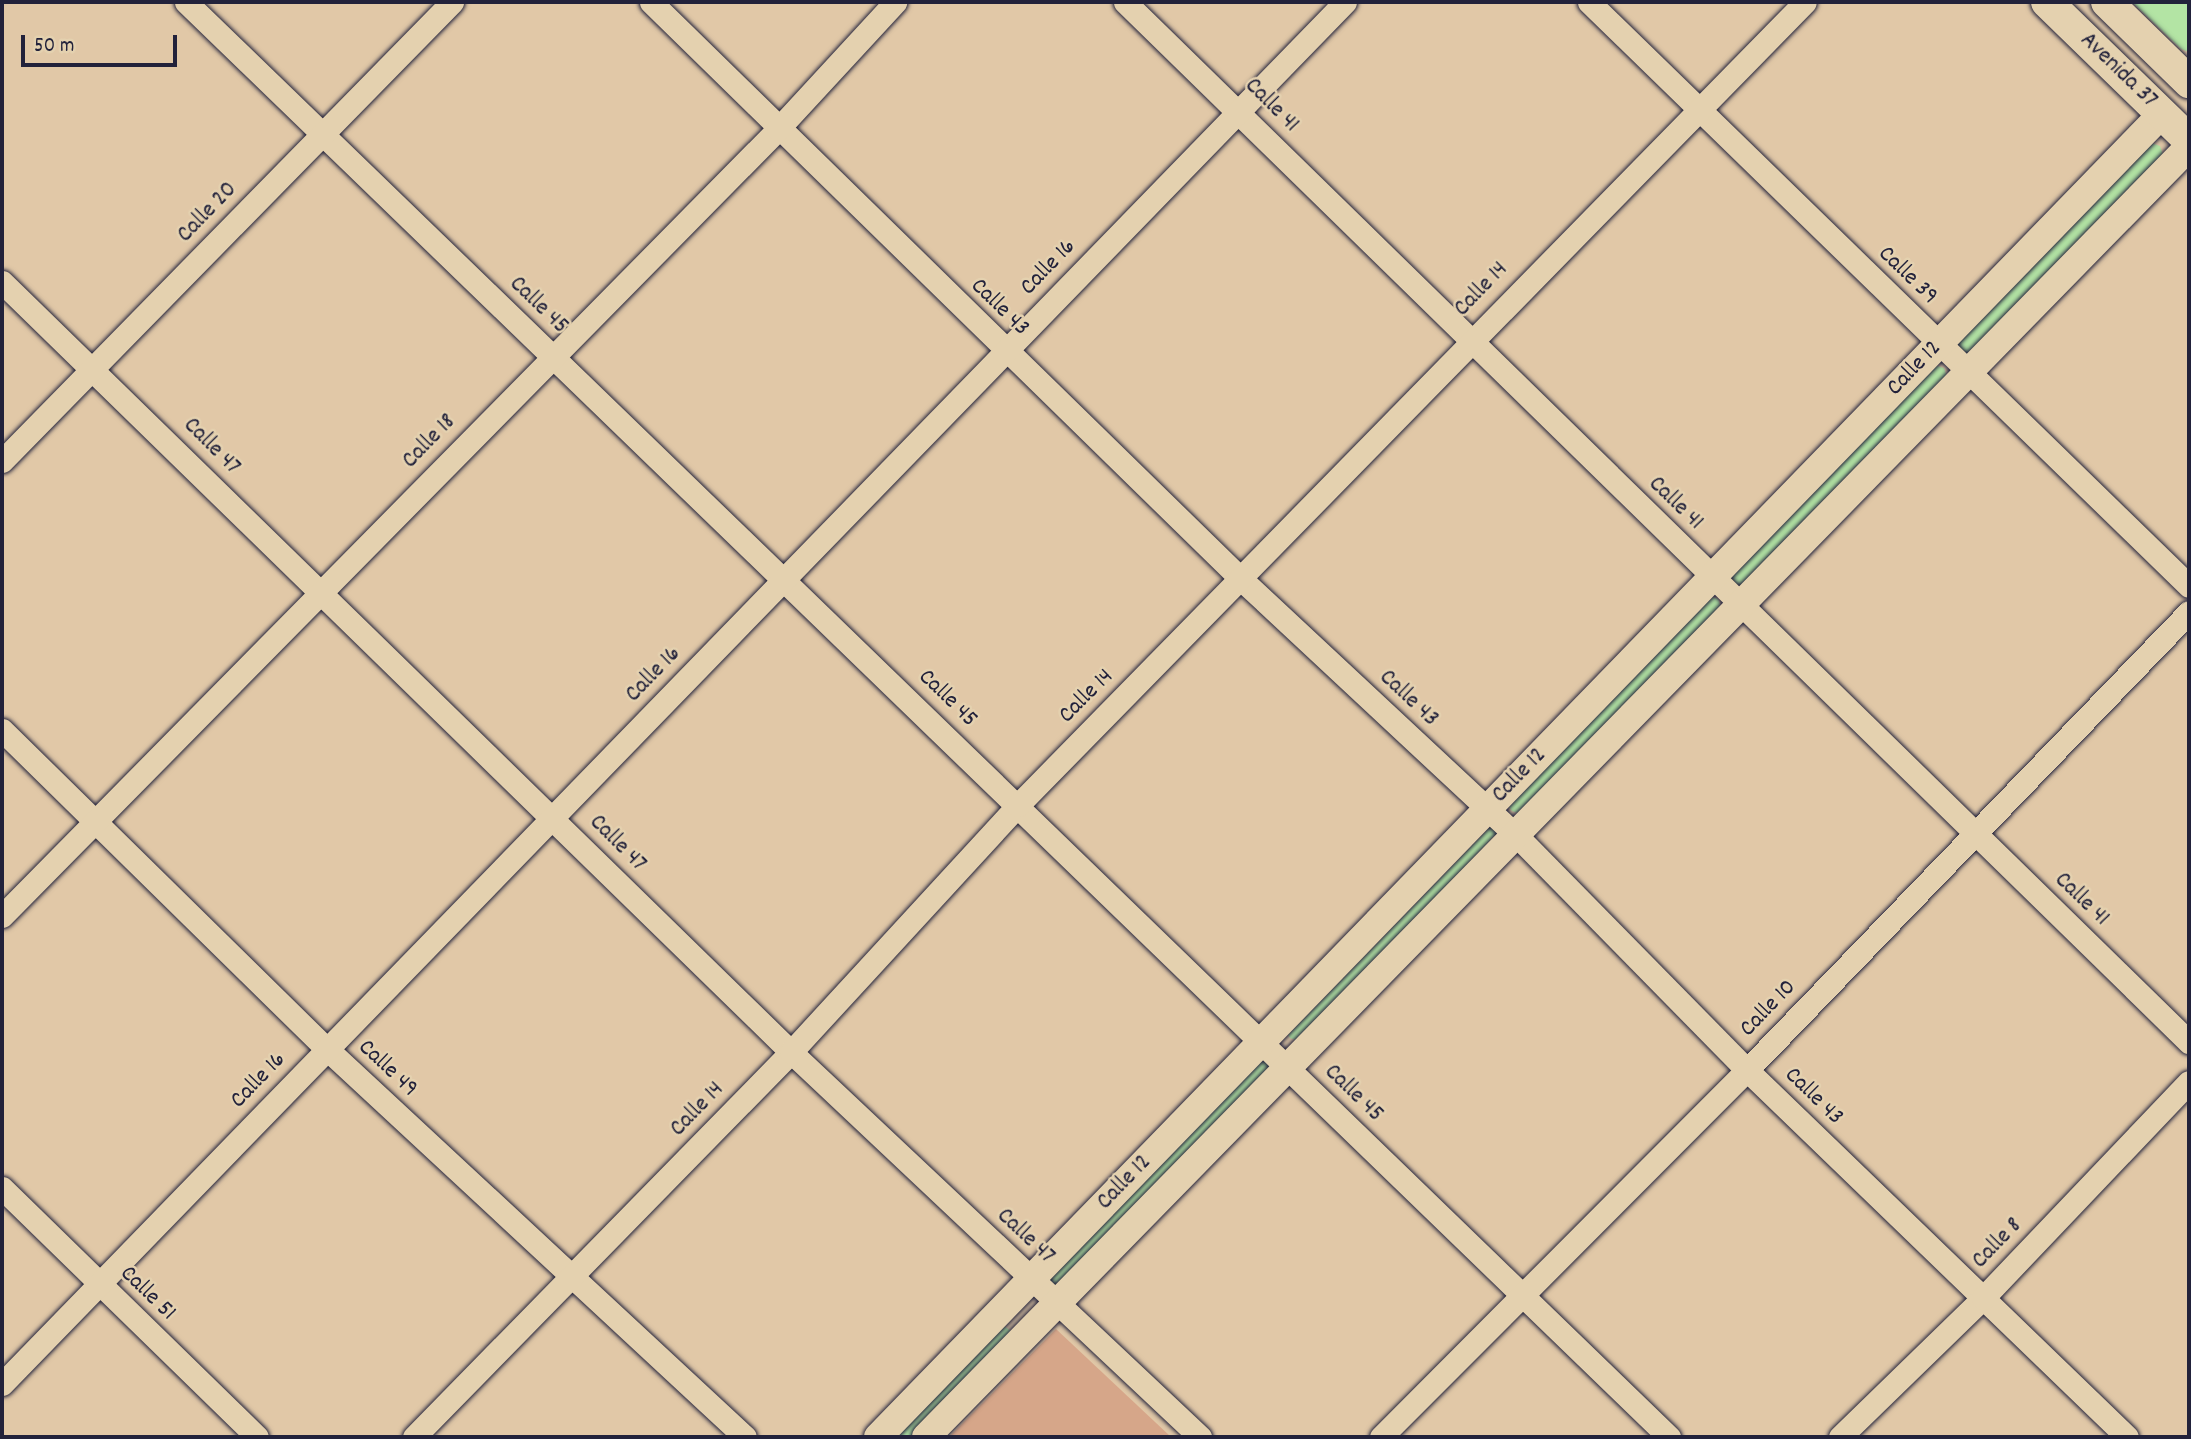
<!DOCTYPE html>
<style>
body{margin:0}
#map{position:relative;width:2191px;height:1439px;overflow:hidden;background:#e1c8a7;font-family:Dekko,sans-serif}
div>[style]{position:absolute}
.green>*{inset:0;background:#b3e4a4}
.building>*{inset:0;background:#d6a689}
.roads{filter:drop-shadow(0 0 2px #22223b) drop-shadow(0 0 2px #22223b)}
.minor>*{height:23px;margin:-11.5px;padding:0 11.5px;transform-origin:11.5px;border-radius:11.5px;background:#e4d1af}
.tertiary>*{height:28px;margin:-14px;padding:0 14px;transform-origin:14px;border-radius:14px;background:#e4d1af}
.secondary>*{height:32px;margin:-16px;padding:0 16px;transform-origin:16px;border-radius:16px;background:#e4d1af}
span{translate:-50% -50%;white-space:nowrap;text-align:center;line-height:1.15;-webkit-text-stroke:5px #e4d1af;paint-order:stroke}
.street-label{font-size:24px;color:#22223b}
.frame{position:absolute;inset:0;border:4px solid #22223b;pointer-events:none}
.scale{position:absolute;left:21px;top:35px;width:156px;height:32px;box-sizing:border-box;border:4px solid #22223b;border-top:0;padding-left:9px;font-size:21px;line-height:24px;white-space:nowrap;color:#22223b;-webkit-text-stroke:5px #e4d1af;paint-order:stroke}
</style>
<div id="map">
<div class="green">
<div style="clip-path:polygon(2132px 2px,2189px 2px,2189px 52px,2181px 49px)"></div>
<div style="clip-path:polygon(2151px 143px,2160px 146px,2163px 155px,1965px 357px,1955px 341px)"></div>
<div style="clip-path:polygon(1934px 365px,1944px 368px,1947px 377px,1743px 586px,1734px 583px,1731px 574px)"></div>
<div style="clip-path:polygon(1709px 596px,1718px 599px,1721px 608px,1521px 814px,1512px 811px,1509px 807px)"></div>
<div style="clip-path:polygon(1491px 826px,1498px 832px,1299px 1041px,1290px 1038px,1288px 1035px)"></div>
<div style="clip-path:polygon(1260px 1055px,1276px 1070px,1053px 1289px,1047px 1274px)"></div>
<div style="clip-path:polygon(1004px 1326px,1011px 1331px,918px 1437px,888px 1437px)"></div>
</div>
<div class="building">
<div style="clip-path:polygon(1056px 1329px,1171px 1437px,949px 1437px)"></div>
</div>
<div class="roads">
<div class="minor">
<div style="left:186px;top:2px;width:2064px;rotate:44.06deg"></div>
<div style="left:651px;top:2px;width:825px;rotate:44.36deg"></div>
<div style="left:1241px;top:579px;width:376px;rotate:43deg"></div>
<div style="left:1516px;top:835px;width:330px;rotate:45.5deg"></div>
<div style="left:1747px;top:1070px;width:528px;rotate:44deg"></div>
<div style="left:1125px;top:2px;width:1488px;rotate:44.35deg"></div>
<div style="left:1589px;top:2px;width:837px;rotate:44.23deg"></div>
<div style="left:2px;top:282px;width:1102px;rotate:44.3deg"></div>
<div style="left:791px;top:1052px;width:562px;rotate:43.27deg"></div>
<div style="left:2px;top:461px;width:643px;rotate:-45.57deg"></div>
<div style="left:2px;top:730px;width:455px;rotate:44.5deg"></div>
<div style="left:327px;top:1049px;width:570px;rotate:42.87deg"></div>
<div style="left:2px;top:916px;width:1105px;rotate:-45.4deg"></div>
<div style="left:778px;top:129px;width:173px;rotate:-47.3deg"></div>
<div style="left:2px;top:1188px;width:356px;rotate:44.3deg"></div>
<div style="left:2px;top:1384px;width:1927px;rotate:-45.82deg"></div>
<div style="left:414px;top:1437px;width:539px;rotate:-45.6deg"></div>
<div style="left:791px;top:1052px;width:335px;rotate:-47.4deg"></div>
<div style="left:1018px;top:805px;width:1124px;rotate:-45.58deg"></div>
<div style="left:1381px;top:1437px;width:518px;rotate:-45.08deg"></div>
<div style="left:1747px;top:1070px;width:636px;rotate:-46.02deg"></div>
<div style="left:1840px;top:1437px;width:199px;rotate:-44.2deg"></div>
<div style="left:1983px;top:1298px;width:298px;rotate:-46.4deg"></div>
</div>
<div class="tertiary">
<div style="left:878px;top:1437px;width:1844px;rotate:-45.86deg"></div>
<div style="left:926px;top:1437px;width:1805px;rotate:-45.61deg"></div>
</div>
<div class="secondary">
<div style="left:2047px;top:2px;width:198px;rotate:44.2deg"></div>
<div style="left:2107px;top:2px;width:115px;rotate:44.3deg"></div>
</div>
</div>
<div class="street-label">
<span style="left:2118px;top:71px;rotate:44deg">Avenida 37</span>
<span style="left:1271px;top:106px;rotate:45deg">Calle 41</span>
<span style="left:208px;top:213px;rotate:-46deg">Calle 20</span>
<span style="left:1049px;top:268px;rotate:-46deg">Calle 16</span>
<span style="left:1907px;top:276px;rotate:44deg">Calle 39</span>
<span style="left:1482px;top:290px;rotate:-46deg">Calle 14</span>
<span style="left:538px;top:306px;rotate:44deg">Calle 45</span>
<span style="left:999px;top:308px;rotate:44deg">Calle 43</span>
<span style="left:1915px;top:369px;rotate:-46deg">Calle 12</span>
<span style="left:430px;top:442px;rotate:-46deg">Calle 18</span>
<span style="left:211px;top:447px;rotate:45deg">Calle 47</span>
<span style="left:1675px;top:504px;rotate:44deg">Calle 41</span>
<span style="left:654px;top:675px;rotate:-46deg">Calle 16</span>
<span style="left:1087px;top:697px;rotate:-45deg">Calle 14</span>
<span style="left:947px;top:699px;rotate:44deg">Calle 45</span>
<span style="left:1408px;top:699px;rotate:43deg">Calle 43</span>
<span style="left:1520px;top:776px;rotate:-46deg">Calle 12</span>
<span style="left:617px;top:844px;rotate:45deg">Calle 47</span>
<span style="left:2081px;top:900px;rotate:44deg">Calle 41</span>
<span style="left:1769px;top:1009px;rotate:-46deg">Calle 10</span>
<span style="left:387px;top:1069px;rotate:43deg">Calle 49</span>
<span style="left:259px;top:1081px;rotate:-46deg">Calle 16</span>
<span style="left:1353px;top:1094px;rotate:44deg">Calle 45</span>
<span style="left:1813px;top:1097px;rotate:44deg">Calle 43</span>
<span style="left:698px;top:1110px;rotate:-46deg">Calle 14</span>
<span style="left:1125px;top:1183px;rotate:-46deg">Calle 12</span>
<span style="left:1025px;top:1237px;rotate:43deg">Calle 47</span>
<span style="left:1998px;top:1244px;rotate:-46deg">Calle 8</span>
<span style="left:147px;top:1294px;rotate:44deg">Calle 51</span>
</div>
<div class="frame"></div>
<div class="scale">50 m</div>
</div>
